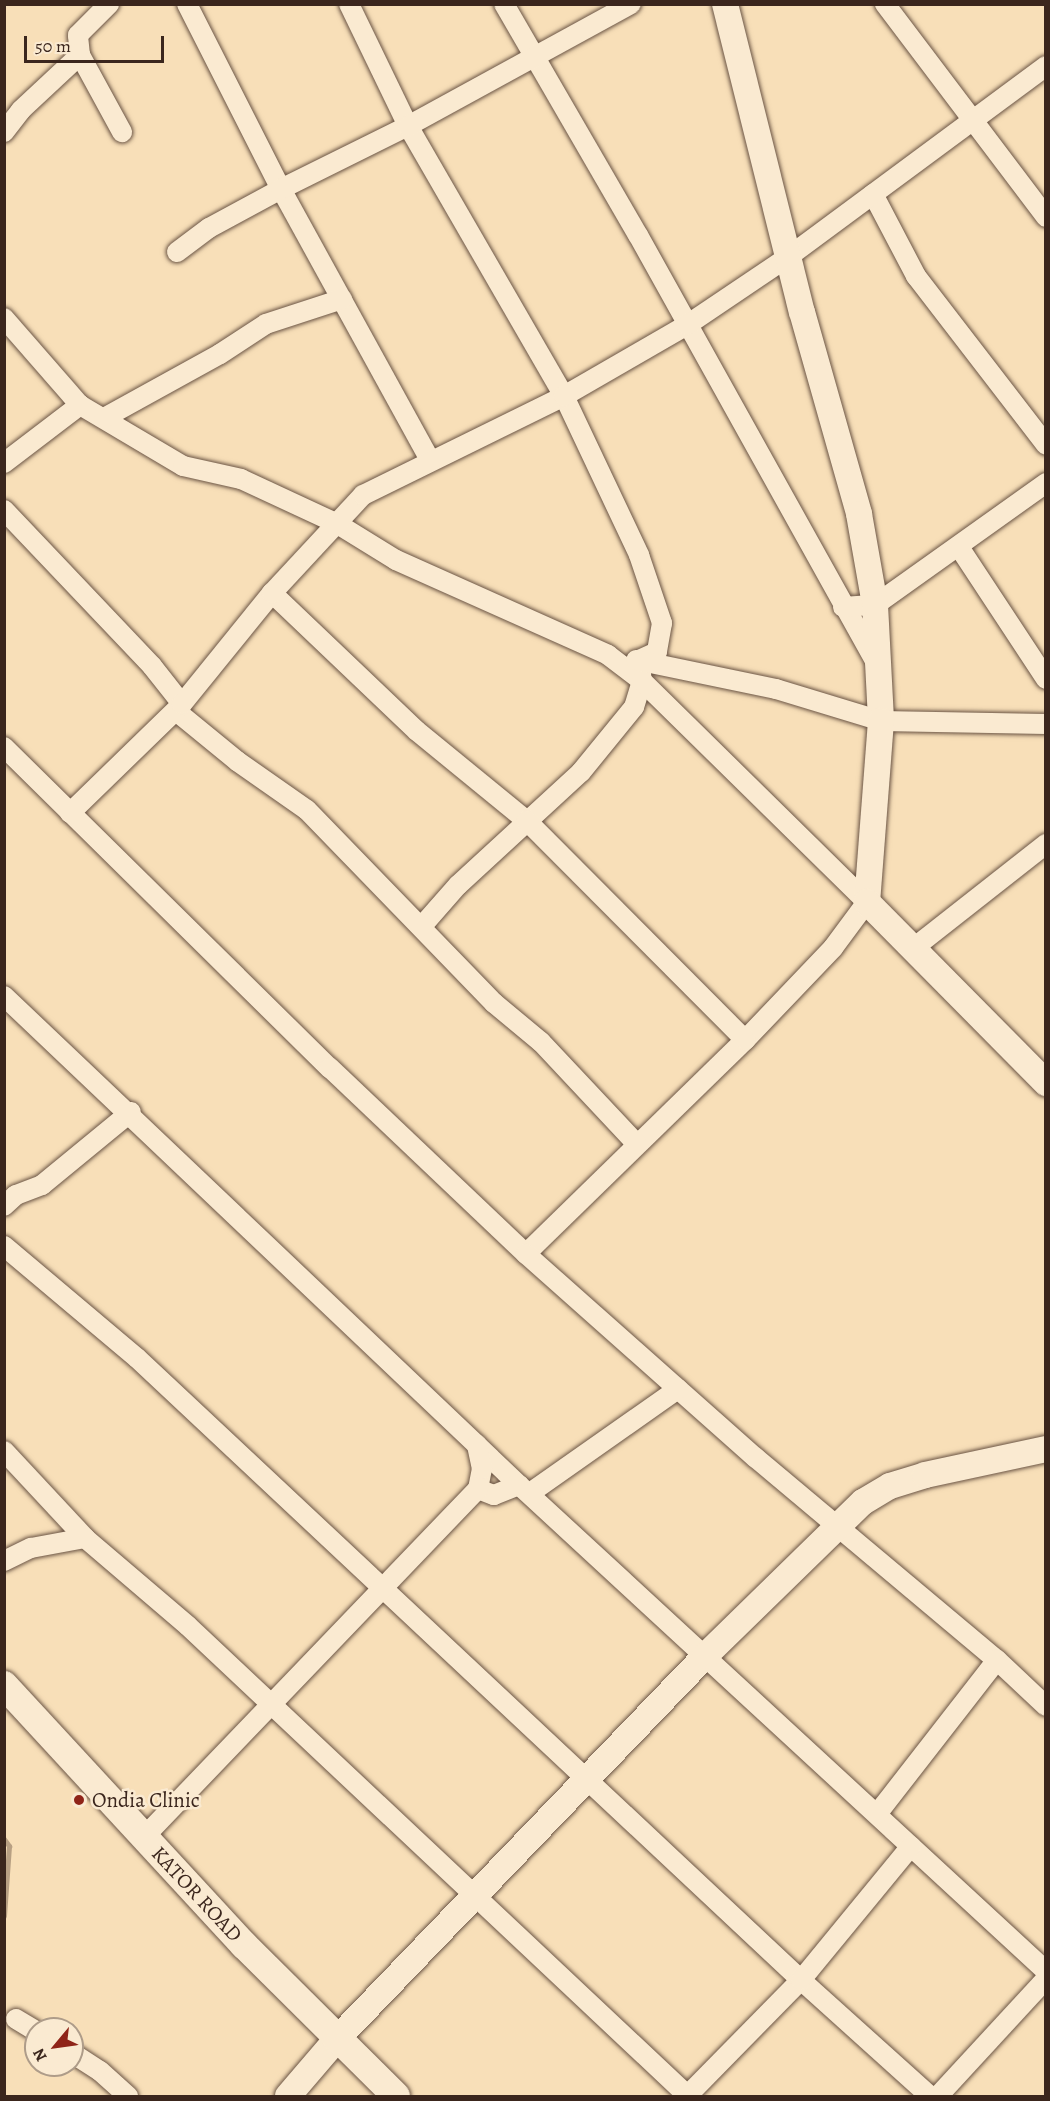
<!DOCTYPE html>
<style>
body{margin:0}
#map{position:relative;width:1050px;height:2101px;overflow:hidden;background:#f8dfb8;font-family:Alegreya,serif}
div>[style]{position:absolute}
.stream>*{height:5px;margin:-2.5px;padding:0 2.5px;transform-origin:2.5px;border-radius:2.5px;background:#b8a083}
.roads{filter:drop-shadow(0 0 2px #6a5444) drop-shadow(0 0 2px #6a5444)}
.minor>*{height:20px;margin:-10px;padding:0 10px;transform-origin:10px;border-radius:10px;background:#faead1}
.tertiary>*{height:26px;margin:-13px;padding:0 13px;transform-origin:13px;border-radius:13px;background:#faead1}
.secondary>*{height:28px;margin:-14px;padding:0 14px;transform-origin:14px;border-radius:14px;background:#faead1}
.dots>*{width:16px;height:16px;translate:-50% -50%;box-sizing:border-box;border:3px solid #faead1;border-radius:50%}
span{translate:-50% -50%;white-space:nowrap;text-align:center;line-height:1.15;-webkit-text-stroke:5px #faead1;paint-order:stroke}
.poi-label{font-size:21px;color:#3b261d}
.left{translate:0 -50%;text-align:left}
.street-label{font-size:21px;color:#3b261d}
.frame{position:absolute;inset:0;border:6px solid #3b261d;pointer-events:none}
.north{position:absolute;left:24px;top:2017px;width:60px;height:60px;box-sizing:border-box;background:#faead1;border:2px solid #ae9c89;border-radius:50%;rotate:241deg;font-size:16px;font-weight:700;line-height:24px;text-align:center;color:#3b261d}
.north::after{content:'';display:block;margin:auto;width:21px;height:27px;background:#8f2418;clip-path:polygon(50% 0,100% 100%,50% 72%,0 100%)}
.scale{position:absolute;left:24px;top:36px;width:140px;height:27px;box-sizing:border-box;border:3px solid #3b261d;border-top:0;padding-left:8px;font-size:18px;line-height:21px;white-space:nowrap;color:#3b261d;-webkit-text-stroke:4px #faead1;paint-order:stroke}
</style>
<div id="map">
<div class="stream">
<div style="left:4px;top:1839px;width:9px;rotate:54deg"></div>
<div style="left:9px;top:1846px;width:70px;rotate:94.1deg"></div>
</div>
<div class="roads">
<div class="minor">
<div style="left:187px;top:4px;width:208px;rotate:63.1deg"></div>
<div style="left:281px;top:189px;width:309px;rotate:61.2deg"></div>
<div style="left:349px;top:4px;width:136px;rotate:64.2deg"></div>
<div style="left:408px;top:126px;width:312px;rotate:60deg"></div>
<div style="left:564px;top:396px;width:176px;rotate:64.7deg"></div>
<div style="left:639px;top:555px;width:72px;rotate:71.3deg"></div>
<div style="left:662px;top:623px;width:29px;rotate:100deg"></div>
<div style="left:657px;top:652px;width:20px;rotate:156deg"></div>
<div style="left:639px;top:660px;width:21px;rotate:82deg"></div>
<div style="left:642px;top:681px;width:27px;rotate:107deg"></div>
<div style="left:634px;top:707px;width:84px;rotate:129.2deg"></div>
<div style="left:581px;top:772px;width:167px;rotate:137.4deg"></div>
<div style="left:458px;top:885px;width:55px;rotate:131.3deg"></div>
<div style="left:504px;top:4px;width:267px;rotate:59.9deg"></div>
<div style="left:638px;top:235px;width:490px;rotate:60.9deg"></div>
<div style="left:885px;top:4px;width:267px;rotate:52.9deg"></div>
<div style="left:80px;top:55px;width:88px;rotate:61.4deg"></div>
<div style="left:4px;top:132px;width:28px;rotate:-52deg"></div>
<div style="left:21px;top:110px;width:81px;rotate:-43deg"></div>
<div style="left:80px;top:55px;width:20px;rotate:-96deg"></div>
<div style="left:78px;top:35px;width:44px;rotate:-45deg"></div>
<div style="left:873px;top:194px;width:93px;rotate:62.3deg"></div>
<div style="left:916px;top:276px;width:213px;rotate:52.4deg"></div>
<div style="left:177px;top:252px;width:40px;rotate:-37deg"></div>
<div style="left:209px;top:228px;width:82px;rotate:-28.4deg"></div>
<div style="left:281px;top:189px;width:142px;rotate:-26.4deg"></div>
<div style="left:408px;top:126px;width:254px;rotate:-28.7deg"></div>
<div style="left:4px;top:318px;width:116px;rotate:48.9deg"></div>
<div style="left:80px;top:405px;width:120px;rotate:30.6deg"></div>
<div style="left:183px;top:466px;width:59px;rotate:12.6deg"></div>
<div style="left:241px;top:479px;width:105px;rotate:24.9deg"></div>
<div style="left:336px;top:523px;width:70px;rotate:31.7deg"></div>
<div style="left:396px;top:560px;width:232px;rotate:24.1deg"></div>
<div style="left:608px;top:655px;width:43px;rotate:37.4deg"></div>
<div style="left:642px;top:681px;width:315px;rotate:44.5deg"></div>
<div style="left:867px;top:902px;width:57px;rotate:126.5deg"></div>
<div style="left:833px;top:948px;width:127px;rotate:133.7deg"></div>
<div style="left:745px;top:1040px;width:306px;rotate:135.7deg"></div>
<div style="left:104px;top:418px;width:132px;rotate:-28.9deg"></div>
<div style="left:220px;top:354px;width:55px;rotate:-33.1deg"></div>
<div style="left:266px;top:324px;width:80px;rotate:-18.2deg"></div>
<div style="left:4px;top:463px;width:96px;rotate:-37.3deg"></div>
<div style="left:4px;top:510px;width:215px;rotate:46.5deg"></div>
<div style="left:152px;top:666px;width:48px;rotate:51.7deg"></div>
<div style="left:959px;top:547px;width:158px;rotate:56.6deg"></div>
<div style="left:272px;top:593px;width:200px;rotate:43.6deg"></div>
<div style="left:417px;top:731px;width:142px;rotate:39.3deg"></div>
<div style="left:527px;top:821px;width:309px;rotate:45.1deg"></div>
<div style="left:843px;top:607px;width:32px;rotate:-4deg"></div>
<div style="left:875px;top:605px;width:210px;rotate:-35.5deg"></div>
<div style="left:636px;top:660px;width:143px;rotate:11.7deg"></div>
<div style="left:776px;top:689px;width:110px;rotate:16.9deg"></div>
<div style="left:881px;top:721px;width:165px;rotate:1deg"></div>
<div style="left:176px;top:711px;width:79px;rotate:39.3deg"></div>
<div style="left:237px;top:761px;width:85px;rotate:35deg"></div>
<div style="left:307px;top:810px;width:269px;rotate:45.9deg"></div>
<div style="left:494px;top:1003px;width:61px;rotate:39.7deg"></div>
<div style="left:541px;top:1042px;width:139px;rotate:46.8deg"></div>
<div style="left:4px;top:747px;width:458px;rotate:44.6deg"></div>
<div style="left:330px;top:1068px;width:270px;rotate:43.5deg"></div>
<div style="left:526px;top:1254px;width:307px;rotate:41.6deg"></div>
<div style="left:756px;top:1458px;width:314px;rotate:40deg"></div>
<div style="left:997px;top:1660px;width:67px;rotate:43.2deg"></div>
<div style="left:70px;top:813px;width:156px;rotate:-44.2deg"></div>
<div style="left:182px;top:704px;width:143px;rotate:-51deg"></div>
<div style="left:272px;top:593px;width:134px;rotate:-47.1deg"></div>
<div style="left:363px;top:495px;width:224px;rotate:-26.2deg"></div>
<div style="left:564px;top:396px;width:142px;rotate:-30deg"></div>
<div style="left:687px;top:325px;width:122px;rotate:-34deg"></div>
<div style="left:788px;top:257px;width:321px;rotate:-36.5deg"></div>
<div style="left:915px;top:947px;width:167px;rotate:-38.2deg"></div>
<div style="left:4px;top:996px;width:710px;rotate:43.52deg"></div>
<div style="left:519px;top:1485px;width:717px;rotate:42.68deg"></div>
<div style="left:4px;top:1206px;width:16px;rotate:-43deg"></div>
<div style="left:16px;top:1195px;width:28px;rotate:-21deg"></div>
<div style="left:42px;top:1185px;width:115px;rotate:-39.4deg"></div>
<div style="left:4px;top:1246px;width:174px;rotate:40.1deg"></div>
<div style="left:137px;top:1358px;width:910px;rotate:43.13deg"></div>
<div style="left:801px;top:1980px;width:173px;rotate:42deg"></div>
<div style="left:4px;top:1451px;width:119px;rotate:47deg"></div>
<div style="left:85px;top:1538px;width:135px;rotate:40.5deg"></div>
<div style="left:188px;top:1626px;width:686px;rotate:43.23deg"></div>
<div style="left:478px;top:1489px;width:17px;rotate:21deg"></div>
<div style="left:494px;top:1495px;width:27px;rotate:-22deg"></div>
<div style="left:530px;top:1493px;width:181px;rotate:-35.1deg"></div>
<div style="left:4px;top:1561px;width:30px;rotate:-26deg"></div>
<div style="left:31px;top:1548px;width:55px;rotate:-10.5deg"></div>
<div style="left:877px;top:1814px;width:195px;rotate:-52.1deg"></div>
<div style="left:144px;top:1837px;width:482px;rotate:-46.2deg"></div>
<div style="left:478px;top:1489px;width:20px;rotate:-79deg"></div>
<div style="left:482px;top:1469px;width:25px;rotate:-102deg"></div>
<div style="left:16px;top:2019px;width:23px;rotate:31deg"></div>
<div style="left:72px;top:2053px;width:33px;rotate:33deg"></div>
<div style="left:100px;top:2071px;width:38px;rotate:42deg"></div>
<div style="left:687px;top:2096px;width:163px;rotate:-45.5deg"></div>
<div style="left:801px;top:1980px;width:173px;rotate:-50.6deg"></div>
<div style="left:938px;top:2096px;width:159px;rotate:-47.3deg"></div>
</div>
<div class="tertiary">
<div style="left:725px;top:4px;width:317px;rotate:76deg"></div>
<div style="left:802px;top:312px;width:210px;rotate:74.2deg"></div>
<div style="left:859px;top:514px;width:92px;rotate:80deg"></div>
<div style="left:875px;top:605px;width:116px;rotate:87deg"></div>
<div style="left:881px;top:721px;width:182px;rotate:94.4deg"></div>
<div style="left:867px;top:902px;width:255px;rotate:45.3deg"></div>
<div style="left:288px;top:2096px;width:74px;rotate:-49.4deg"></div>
<div style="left:336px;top:2040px;width:533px;rotate:-46.14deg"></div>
<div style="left:705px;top:1656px;width:221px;rotate:-44.3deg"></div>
<div style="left:863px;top:1502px;width:31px;rotate:-31deg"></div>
<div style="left:890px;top:1486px;width:37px;rotate:-17deg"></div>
<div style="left:925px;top:1475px;width:124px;rotate:-12.1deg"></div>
</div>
<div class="secondary">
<div style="left:4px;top:1685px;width:354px;rotate:47.3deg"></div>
<div style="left:244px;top:1945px;width:214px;rotate:44.8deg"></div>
</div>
</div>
<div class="dots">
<div style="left:79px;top:1800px;background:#8f2418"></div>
</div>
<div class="poi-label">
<span class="left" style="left:92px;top:1800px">Ondia Clinic</span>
</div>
<div class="street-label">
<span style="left:197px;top:1894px;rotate:47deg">KATOR ROAD</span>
</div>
<div class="frame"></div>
<div class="north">N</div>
<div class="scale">50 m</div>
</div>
